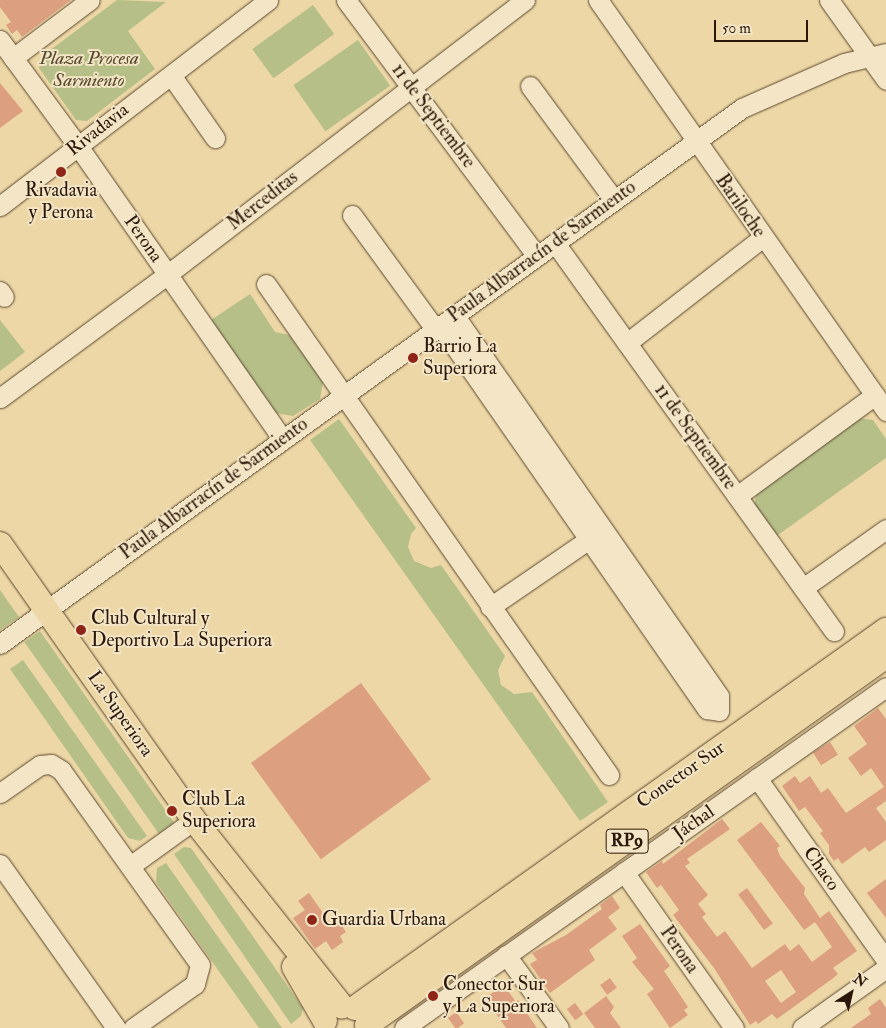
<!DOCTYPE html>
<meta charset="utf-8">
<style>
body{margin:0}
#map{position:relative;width:886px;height:1028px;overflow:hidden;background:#edd7a6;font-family:"IM FELL Double Pica",serif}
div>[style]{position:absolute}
.green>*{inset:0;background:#b6bf88;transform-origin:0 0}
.building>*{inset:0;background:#dc9f80;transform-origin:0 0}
.roads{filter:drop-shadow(0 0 1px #5c4730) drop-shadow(0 0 1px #5c4730)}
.minor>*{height:19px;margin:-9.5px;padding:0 9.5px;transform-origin:9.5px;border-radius:9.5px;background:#f3e5c5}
.major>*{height:24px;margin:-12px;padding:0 12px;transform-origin:12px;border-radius:12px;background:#edd7a6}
.dots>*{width:14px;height:14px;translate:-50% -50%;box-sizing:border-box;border:2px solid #f3e5c5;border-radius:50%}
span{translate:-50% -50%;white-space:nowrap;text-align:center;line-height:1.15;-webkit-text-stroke:4px #f3e5c5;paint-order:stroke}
.shield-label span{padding:1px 4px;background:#f3e5c5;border:1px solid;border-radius:4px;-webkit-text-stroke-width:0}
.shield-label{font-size:18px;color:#2b1708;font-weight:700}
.park-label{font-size:19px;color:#55492e;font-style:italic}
.street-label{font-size:19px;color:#2b1708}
.poi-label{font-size:19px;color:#2b1708}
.left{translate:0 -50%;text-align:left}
.north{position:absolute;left:826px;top:968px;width:50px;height:50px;-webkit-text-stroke:4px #f3e5c5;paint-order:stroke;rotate:35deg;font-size:14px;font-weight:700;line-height:20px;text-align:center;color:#2b1708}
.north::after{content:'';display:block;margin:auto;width:18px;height:22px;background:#2b1708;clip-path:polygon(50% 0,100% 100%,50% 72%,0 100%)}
.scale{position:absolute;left:714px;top:20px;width:94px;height:22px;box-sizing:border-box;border:2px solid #2b1708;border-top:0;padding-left:6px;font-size:15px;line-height:18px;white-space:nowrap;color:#2b1708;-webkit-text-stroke:4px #f3e5c5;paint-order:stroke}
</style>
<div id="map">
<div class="green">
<div style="clip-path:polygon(117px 0,166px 2px,128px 31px,155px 69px,87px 121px,76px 120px,39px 68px,41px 57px)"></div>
<div style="left:313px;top:5px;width:36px;height:75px;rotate:54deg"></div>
<div style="left:358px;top:40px;width:56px;height:79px;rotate:55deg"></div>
<div style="clip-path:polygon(250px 294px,275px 332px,289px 335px,323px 382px,320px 399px,293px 416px,275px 413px,211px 320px)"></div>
<div style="clip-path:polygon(0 320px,25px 352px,0 371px)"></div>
<div style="clip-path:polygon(858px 418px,873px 420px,886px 439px,886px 458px,775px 537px,754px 505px,757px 490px)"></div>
<div style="clip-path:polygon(339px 419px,416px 528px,411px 534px,408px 547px,414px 561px,431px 568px,441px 565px,505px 656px,498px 670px,501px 685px,514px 694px,532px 692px,608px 802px,580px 821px,310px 440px)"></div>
<div style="clip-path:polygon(0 590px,19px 617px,0 630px)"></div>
<div style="left:40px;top:631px;width:234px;height:19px;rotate:55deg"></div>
<div style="clip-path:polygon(23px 660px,147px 836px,140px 841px,128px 838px,10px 669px)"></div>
<div style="clip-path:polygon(184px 847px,191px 848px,303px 1008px,301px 1016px,291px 1024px,174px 854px)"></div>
<div style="clip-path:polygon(166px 863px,282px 1028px,259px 1028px,156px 882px,157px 868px)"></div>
</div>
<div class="building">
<div style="clip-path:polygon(0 0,71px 0,22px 37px,17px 30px,12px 34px,6px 25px,11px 22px,0 7px)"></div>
<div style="clip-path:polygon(0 83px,23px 111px,0 128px)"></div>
<div style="left:361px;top:683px;width:119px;height:136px;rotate:54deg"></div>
<div style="clip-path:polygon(878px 708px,886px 719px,886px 801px,876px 808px,886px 822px,886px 840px,869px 852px,865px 847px,842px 864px,838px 858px,834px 861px,829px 854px,829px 845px,820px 833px,823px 831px,805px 807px,799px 811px,782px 786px,795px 776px,800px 783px,810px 776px,821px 793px,828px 788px,846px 813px,884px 787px,871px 768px,861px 776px,848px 758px,867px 744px,854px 726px)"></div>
<div style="left:830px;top:742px;width:15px;height:20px;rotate:58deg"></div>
<div style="clip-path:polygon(evenodd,722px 819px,730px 829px,687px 859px,690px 863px,685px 866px,708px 895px,698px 904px,706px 914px,702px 917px,717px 937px,725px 931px,752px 968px,785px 944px,790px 951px,799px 944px,812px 962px,832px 947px,815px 922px,804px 930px,737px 840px,761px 822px,780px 846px,777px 848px,780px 856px,805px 888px,804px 894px,820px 918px,829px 911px,857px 951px,833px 968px,838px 974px,832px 979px,777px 1019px,772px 1014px,758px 1024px,756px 1021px,750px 1025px,714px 968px,673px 915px,679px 910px,661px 885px,657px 888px,646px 872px,662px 861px,663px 864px,722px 819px,781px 970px,796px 992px,781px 1003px,765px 981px,781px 970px)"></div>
<div style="clip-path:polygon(886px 879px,886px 918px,867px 893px)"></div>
<div style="left:747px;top:888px;width:44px;height:11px;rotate:54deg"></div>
<div style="clip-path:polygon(309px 893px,333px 927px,340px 923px,346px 932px,340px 936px,343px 942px,332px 950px,326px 941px,315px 949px,293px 918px,305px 910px,298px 901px)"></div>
<div style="clip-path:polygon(612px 896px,620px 908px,608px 917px,617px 929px,589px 950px,595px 960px,550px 993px,530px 964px,537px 960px,532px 953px,566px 935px,602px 909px,600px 905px)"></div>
<div style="clip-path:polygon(640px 924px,670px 966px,664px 971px,688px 1007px,684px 1010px,688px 1015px,670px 1028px,647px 994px,654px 989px,632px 962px,637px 958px,622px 936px)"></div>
<div style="left:610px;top:978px;width:12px;height:12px;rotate:55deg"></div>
<div style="clip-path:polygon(504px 985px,516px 1002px,518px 1000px,537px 1028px,506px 1028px,485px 998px)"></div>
<div style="clip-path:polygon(606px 996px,614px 1007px,610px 1013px,621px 1028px,595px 1028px,584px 1013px)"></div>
<div style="clip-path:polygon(880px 999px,886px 1008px,886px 1028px,851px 1028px,871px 1014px,868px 1008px)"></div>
<div style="left:575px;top:1003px;width:14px;height:10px;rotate:54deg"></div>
<div style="left:456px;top:1012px;width:14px;height:10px;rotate:54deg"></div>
</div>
<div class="roads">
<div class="minor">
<div style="left:346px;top:0;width:319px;rotate:53.3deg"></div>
<div style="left:598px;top:0;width:502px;rotate:54.98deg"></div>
<div style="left:829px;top:0;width:98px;rotate:54.5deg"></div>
<div style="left:0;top:40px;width:132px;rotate:53.7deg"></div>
<div style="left:78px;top:146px;width:358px;rotate:55.1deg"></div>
<div style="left:13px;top:58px;width:96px;rotate:-37deg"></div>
<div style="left:171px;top:75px;width:77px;rotate:55.1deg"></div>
<div style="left:530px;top:86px;width:142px;rotate:53.6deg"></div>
<div style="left:0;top:206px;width:338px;rotate:-37.5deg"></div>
<div style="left:352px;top:215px;width:141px;rotate:53.9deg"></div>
<div style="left:555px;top:243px;width:478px;rotate:54.3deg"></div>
<div style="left:266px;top:284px;width:599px;rotate:55.06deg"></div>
<div style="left:0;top:291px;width:7px;rotate:56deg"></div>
<div style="left:440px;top:325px;width:468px;rotate:55.2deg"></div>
<div style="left:707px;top:709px;width:12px;rotate:9deg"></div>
<div style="left:719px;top:711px;width:15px;rotate:-90deg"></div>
<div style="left:719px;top:696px;width:464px;rotate:-124.8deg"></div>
<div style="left:627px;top:343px;width:171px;rotate:-37.9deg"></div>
<div style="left:0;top:398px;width:209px;rotate:-36.4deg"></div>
<div style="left:168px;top:274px;width:450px;rotate:-37.5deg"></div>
<div style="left:737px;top:496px;width:171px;rotate:-36.2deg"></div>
<div style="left:803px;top:588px;width:102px;rotate:-35.4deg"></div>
<div style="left:490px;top:607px;width:131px;rotate:-34.4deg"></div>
<div style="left:0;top:644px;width:915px;rotate:-35.84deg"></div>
<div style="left:742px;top:108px;width:111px;rotate:-23.8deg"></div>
<div style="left:844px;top:63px;width:43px;rotate:-13.4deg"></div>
<div style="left:757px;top:778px;width:223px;rotate:54.7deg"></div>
<div style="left:0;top:793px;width:49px;rotate:-35deg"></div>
<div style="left:40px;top:765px;width:11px;rotate:-5deg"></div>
<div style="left:51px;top:764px;width:12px;rotate:31deg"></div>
<div style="left:61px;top:770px;width:239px;rotate:54.5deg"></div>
<div style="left:200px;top:965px;width:20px;rotate:105deg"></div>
<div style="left:195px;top:984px;width:76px;rotate:144.6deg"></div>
<div style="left:0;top:864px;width:201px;rotate:54.7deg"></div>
<div style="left:130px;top:866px;width:79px;rotate:-35.7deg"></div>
<div style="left:624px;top:872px;width:191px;rotate:54.8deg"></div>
<div style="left:506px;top:955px;width:90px;rotate:54deg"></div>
<div style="left:404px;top:1028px;width:590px;rotate:-35.28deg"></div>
<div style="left:802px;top:1028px;width:103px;rotate:-35.5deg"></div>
</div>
<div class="major">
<div style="left:0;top:544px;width:337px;rotate:54.9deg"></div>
<div style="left:194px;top:820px;width:238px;rotate:51.6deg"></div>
<div style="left:294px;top:967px;width:62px;rotate:60.1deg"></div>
<div style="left:355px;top:1008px;width:652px;rotate:-35.45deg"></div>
<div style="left:367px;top:1025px;width:637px;rotate:-35.41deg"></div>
</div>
</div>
<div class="dots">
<div style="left:61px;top:172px;background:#8f2418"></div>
<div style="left:413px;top:358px;background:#8f2418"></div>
<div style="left:81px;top:630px;background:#8f2418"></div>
<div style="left:172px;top:811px;background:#8f2418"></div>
<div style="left:312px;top:920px;background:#8f2418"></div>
<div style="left:433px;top:996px;background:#8f2418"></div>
</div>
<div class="shield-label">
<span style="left:627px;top:841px">RP9</span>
</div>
<div class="park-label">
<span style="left:89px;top:70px">Plaza Procesa<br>Sarmiento</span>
</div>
<div class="street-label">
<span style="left:433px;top:116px;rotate:53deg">11 de Septiembre</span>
<span style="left:98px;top:130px;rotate:-38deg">Rivadavia</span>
<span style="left:263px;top:201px;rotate:-38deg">Merceditas</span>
<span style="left:740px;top:206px;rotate:55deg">Bariloche</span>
<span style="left:143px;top:239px;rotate:55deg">Perona</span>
<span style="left:542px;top:252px;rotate:-36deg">Paula Albarracín de Sarmiento</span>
<span style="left:695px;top:437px;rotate:54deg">11 de Septiembre</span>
<span style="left:214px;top:489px;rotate:-36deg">Paula Albarracín de Sarmiento</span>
<span style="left:120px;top:714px;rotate:55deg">La Superiora</span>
<span style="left:681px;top:775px;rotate:-35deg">Conector Sur</span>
<span style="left:694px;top:823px;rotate:-35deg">Jáchal</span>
<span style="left:821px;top:869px;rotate:55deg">Chaco</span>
<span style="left:679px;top:950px;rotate:55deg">Perona</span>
</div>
<div class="poi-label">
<span style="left:61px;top:202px">Rivadavia<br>y Perona</span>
<span class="left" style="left:423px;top:358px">Barrio La<br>Superiora</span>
<span class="left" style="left:91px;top:630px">Club Cultural y<br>Deportivo La Superiora</span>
<span class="left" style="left:182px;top:811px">Club La<br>Superiora</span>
<span class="left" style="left:322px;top:920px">Guardia Urbana</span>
<span class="left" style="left:443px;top:996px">Conector Sur<br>y La Superiora</span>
</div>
<div class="north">N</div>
<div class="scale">50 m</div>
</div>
